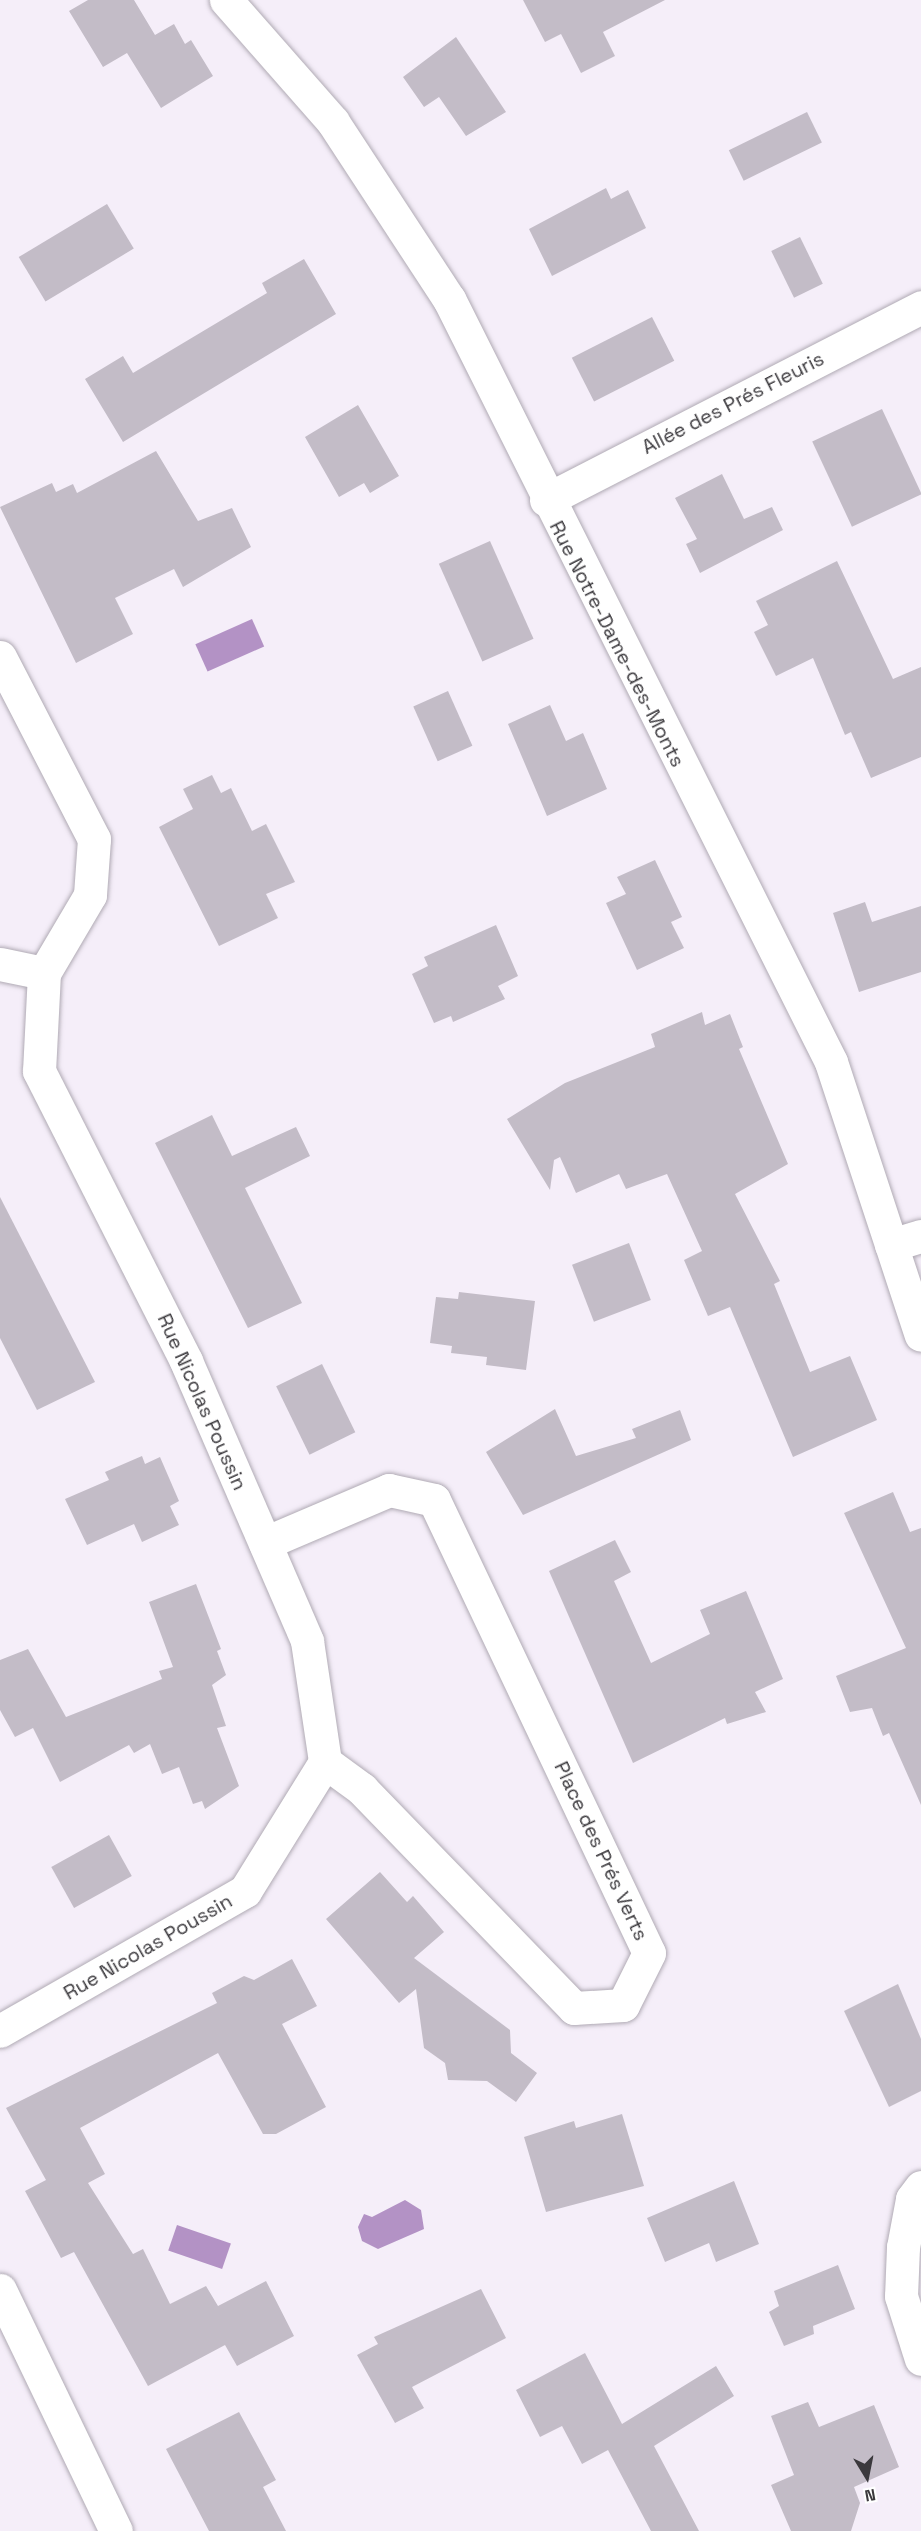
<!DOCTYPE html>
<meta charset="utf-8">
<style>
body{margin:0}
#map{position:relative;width:921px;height:2531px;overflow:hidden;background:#f5eef9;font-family:"Space Grotesk",sans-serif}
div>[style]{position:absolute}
.water>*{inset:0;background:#b392c5;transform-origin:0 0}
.building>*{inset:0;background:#c3bcc7;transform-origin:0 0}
.roads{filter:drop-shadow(0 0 2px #b0aab4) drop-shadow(0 0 2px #b0aab4)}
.minor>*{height:33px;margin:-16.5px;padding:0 16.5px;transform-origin:16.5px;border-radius:16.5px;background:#fff}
span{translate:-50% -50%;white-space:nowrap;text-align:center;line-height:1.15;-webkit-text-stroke:4.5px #fff;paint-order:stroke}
.street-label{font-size:20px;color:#3b393d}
.north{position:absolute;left:837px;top:2447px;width:60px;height:60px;-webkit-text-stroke:4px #fff;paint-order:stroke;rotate:170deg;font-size:16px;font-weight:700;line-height:24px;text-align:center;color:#3b393d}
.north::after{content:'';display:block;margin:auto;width:21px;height:27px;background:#3b393d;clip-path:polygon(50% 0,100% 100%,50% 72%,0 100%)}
</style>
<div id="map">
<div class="water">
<div style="left:252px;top:619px;width:30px;height:62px;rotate:66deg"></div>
<div style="clip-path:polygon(405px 2200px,421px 2210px,424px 2229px,378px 2249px,362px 2241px,358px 2227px,364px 2214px,372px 2217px)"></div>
<div style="left:177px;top:2225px;width:57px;height:27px;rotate:19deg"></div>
</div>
<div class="building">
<div style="clip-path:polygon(88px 0,134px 0,155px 35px,174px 24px,185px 44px,191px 40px,213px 76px,161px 108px,127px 53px,103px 67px,69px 11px)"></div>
<div style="clip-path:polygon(523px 0,665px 0,603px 32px,615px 56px,581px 73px,561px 34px,545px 42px)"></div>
<div style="clip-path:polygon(456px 37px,506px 112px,466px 136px,439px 97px,424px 107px,403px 77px)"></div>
<div style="left:807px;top:112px;width:34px;height:87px;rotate:64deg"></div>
<div style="clip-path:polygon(606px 188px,611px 199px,628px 190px,646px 228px,552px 276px,529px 229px)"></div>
<div style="left:107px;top:204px;width:52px;height:103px;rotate:59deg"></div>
<div style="left:800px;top:237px;width:52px;height:32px;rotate:64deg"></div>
<div style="clip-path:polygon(304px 259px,336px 314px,123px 442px,85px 379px,123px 356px,133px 373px,267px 293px,262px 283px)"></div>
<div style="left:652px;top:317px;width:49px;height:90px;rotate:63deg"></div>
<div style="clip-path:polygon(358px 405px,399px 476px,370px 493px,364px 483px,339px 497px,305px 437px)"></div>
<div style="left:882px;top:409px;width:94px;height:77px;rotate:65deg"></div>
<div style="clip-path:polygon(156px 451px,198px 521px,232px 508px,251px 547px,183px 587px,174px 569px,115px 598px,133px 634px,76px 663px,0 507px,52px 483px,56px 492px,73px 484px,77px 493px)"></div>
<div style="clip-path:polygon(722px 474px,744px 519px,772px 507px,783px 530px,700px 573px,686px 544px,697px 539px,675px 498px)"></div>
<div style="left:490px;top:541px;width:107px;height:56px;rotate:66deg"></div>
<div style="clip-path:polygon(837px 561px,893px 679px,921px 667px,921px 757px,871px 778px,851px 732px,845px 735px,813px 658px,776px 676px,754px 632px,768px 625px,756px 601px)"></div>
<div style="left:448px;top:691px;width:60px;height:38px;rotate:66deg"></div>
<div style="clip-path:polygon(550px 705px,566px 741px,583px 733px,607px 789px,547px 816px,508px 724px)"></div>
<div style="clip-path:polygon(212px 775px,221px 793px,231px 788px,252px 831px,266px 824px,295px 882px,266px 894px,278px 918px,219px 946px,159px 827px,193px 809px,183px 789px)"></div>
<div style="clip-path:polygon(655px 860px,682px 917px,671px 922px,684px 948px,637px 970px,606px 903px,626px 894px,617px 877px)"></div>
<div style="clip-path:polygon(865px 902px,872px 922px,921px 906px,921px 972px,859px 992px,833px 913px)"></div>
<div style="clip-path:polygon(496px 925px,518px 976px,498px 986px,505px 999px,453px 1022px,451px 1016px,434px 1023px,412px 974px,428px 966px,424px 957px)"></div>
<div style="clip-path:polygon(702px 1012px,705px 1025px,730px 1014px,743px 1047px,739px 1049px,788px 1164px,735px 1194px,780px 1281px,774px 1284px,810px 1372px,850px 1356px,877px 1420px,793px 1457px,730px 1307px,708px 1316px,684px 1260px,702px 1251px,667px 1174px,626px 1189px,619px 1174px,576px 1193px,560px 1157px,554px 1160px,550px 1190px,507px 1119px,565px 1083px,655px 1047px,651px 1034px)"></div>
<div style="clip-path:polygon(212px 1115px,232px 1156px,296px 1127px,310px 1156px,245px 1188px,302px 1303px,248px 1328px,155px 1143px)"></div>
<div style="clip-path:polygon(0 1197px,95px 1382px,37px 1410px,0 1338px)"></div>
<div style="left:629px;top:1243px;width:61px;height:61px;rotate:69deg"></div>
<div style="clip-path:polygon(459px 1292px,535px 1301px,526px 1370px,486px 1365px,487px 1357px,451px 1353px,452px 1346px,430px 1343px,436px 1297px,458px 1299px)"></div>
<div style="left:322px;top:1364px;width:76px;height:51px;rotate:64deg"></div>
<div style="clip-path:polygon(555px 1409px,576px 1456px,636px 1438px,632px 1429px,680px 1410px,691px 1440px,523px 1515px,486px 1452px)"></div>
<div style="clip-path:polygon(142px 1456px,145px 1464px,160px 1457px,179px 1501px,170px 1506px,179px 1525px,142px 1542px,134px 1524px,87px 1545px,65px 1499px,109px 1480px,105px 1472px)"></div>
<div style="clip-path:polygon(893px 1492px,910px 1532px,921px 1528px,921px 1805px,889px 1733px,883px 1736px,872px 1708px,850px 1712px,836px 1676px,906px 1648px,844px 1513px)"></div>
<div style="clip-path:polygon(615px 1540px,631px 1572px,614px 1581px,651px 1663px,710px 1634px,700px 1610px,746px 1591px,783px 1679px,755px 1692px,766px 1712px,727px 1724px,725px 1718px,633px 1763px,549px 1571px)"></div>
<div style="clip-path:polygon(196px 1584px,221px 1649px,217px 1651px,226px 1675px,212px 1685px,226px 1726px,217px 1728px,239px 1786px,205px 1809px,202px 1801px,193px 1804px,179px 1767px,162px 1774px,150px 1744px,134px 1753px,129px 1745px,60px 1782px,33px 1728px,15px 1737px,0 1710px,0 1660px,28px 1649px,66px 1717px,162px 1679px,159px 1671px,173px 1667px,149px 1602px)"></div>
<div style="left:109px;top:1835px;width:47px;height:66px;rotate:61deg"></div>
<div style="clip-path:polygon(380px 1872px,407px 1902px,413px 1896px,444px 1932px,414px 1958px,510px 2030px,511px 2053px,537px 2073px,516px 2102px,487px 2081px,448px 2080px,445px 2063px,424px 2048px,416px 1989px,399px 2003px,326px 1919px)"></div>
<div style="clip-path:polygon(292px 1959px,317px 2006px,282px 2024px,326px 2107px,276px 2134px,263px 2134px,218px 2053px,80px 2128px,105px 2174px,88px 2183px,133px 2254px,143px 2249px,170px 2304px,206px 2286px,218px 2306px,266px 2281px,294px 2336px,237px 2366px,225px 2345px,148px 2386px,74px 2252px,61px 2258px,25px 2191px,46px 2180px,6px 2108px,217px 2003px,212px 1993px,244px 1976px,254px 1980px)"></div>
<div style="clip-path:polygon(898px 1984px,921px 2039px,921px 2091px,889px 2107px,844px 2011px)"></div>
<div style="clip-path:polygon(622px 2114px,644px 2186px,546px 2212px,524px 2137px,574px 2121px,576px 2128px)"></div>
<div style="clip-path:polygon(734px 2181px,759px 2244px,716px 2262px,709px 2243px,665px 2262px,647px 2218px)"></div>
<div style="clip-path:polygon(838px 2265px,855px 2309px,813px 2326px,814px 2334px,784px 2346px,769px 2312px,779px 2306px,774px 2291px)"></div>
<div style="clip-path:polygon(481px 2289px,506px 2338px,412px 2387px,424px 2408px,395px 2423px,357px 2355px,378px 2344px,374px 2337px)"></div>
<div style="clip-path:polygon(585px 2353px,622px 2424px,716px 2366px,734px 2396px,654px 2446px,699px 2531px,651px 2531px,608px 2450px,582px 2464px,562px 2426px,540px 2437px,516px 2390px)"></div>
<div style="clip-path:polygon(808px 2402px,819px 2427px,874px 2405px,899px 2467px,854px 2487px,860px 2503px,851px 2531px,791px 2531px,771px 2485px,794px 2475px,771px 2416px)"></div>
<div style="clip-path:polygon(239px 2412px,276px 2480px,263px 2487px,286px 2531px,209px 2531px,166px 2449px)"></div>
</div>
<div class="roads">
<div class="minor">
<div style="left:226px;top:0;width:162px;rotate:48.7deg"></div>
<div style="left:333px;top:122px;width:212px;rotate:56.8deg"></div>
<div style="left:449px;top:299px;width:853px;rotate:63.4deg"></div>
<div style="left:831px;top:1062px;width:287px;rotate:71.8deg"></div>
<div style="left:546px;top:500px;width:422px;rotate:-27.2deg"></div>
<div style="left:0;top:657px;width:205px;rotate:62.7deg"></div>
<div style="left:94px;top:839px;width:56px;rotate:94.1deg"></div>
<div style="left:90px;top:895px;width:91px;rotate:120.5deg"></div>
<div style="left:44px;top:973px;width:98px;rotate:92.9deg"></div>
<div style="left:39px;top:1071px;width:325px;rotate:63.1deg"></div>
<div style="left:186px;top:1361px;width:305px;rotate:66.6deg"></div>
<div style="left:307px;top:1641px;width:122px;rotate:81.5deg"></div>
<div style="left:325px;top:1762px;width:152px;rotate:121.8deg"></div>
<div style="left:245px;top:1891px;width:282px;rotate:150.3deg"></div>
<div style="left:0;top:964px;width:45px;rotate:11.6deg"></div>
<div style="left:891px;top:1245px;width:31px;rotate:-17deg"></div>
<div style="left:265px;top:1543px;width:135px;rotate:-23.1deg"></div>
<div style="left:389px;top:1490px;width:46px;rotate:12.5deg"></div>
<div style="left:434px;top:1500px;width:501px;rotate:64.61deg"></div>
<div style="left:649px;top:1953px;width:58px;rotate:116.6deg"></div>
<div style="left:623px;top:2005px;width:49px;rotate:176.5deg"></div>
<div style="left:574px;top:2008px;width:305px;rotate:-134.1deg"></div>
<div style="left:362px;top:1789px;width:46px;rotate:-143.9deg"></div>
<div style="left:921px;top:2187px;width:15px;rotate:127deg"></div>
<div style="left:912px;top:2199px;width:49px;rotate:100.6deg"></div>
<div style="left:903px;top:2247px;width:49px;rotate:92.3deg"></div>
<div style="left:901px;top:2296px;width:66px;rotate:72.4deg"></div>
<div style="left:0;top:2290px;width:267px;rotate:64.3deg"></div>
</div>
</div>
<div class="street-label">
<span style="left:733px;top:403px;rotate:-27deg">Allée des Prés Fleuris</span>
<span style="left:617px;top:644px;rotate:63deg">Rue Notre-Dame-des-Monts</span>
<span style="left:202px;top:1402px;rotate:66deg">Rue Nicolas Poussin</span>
<span style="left:601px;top:1851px;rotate:65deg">Place des Prés Verts</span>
<span style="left:148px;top:1947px;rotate:-30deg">Rue Nicolas Poussin</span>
</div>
<div class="north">N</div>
</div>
